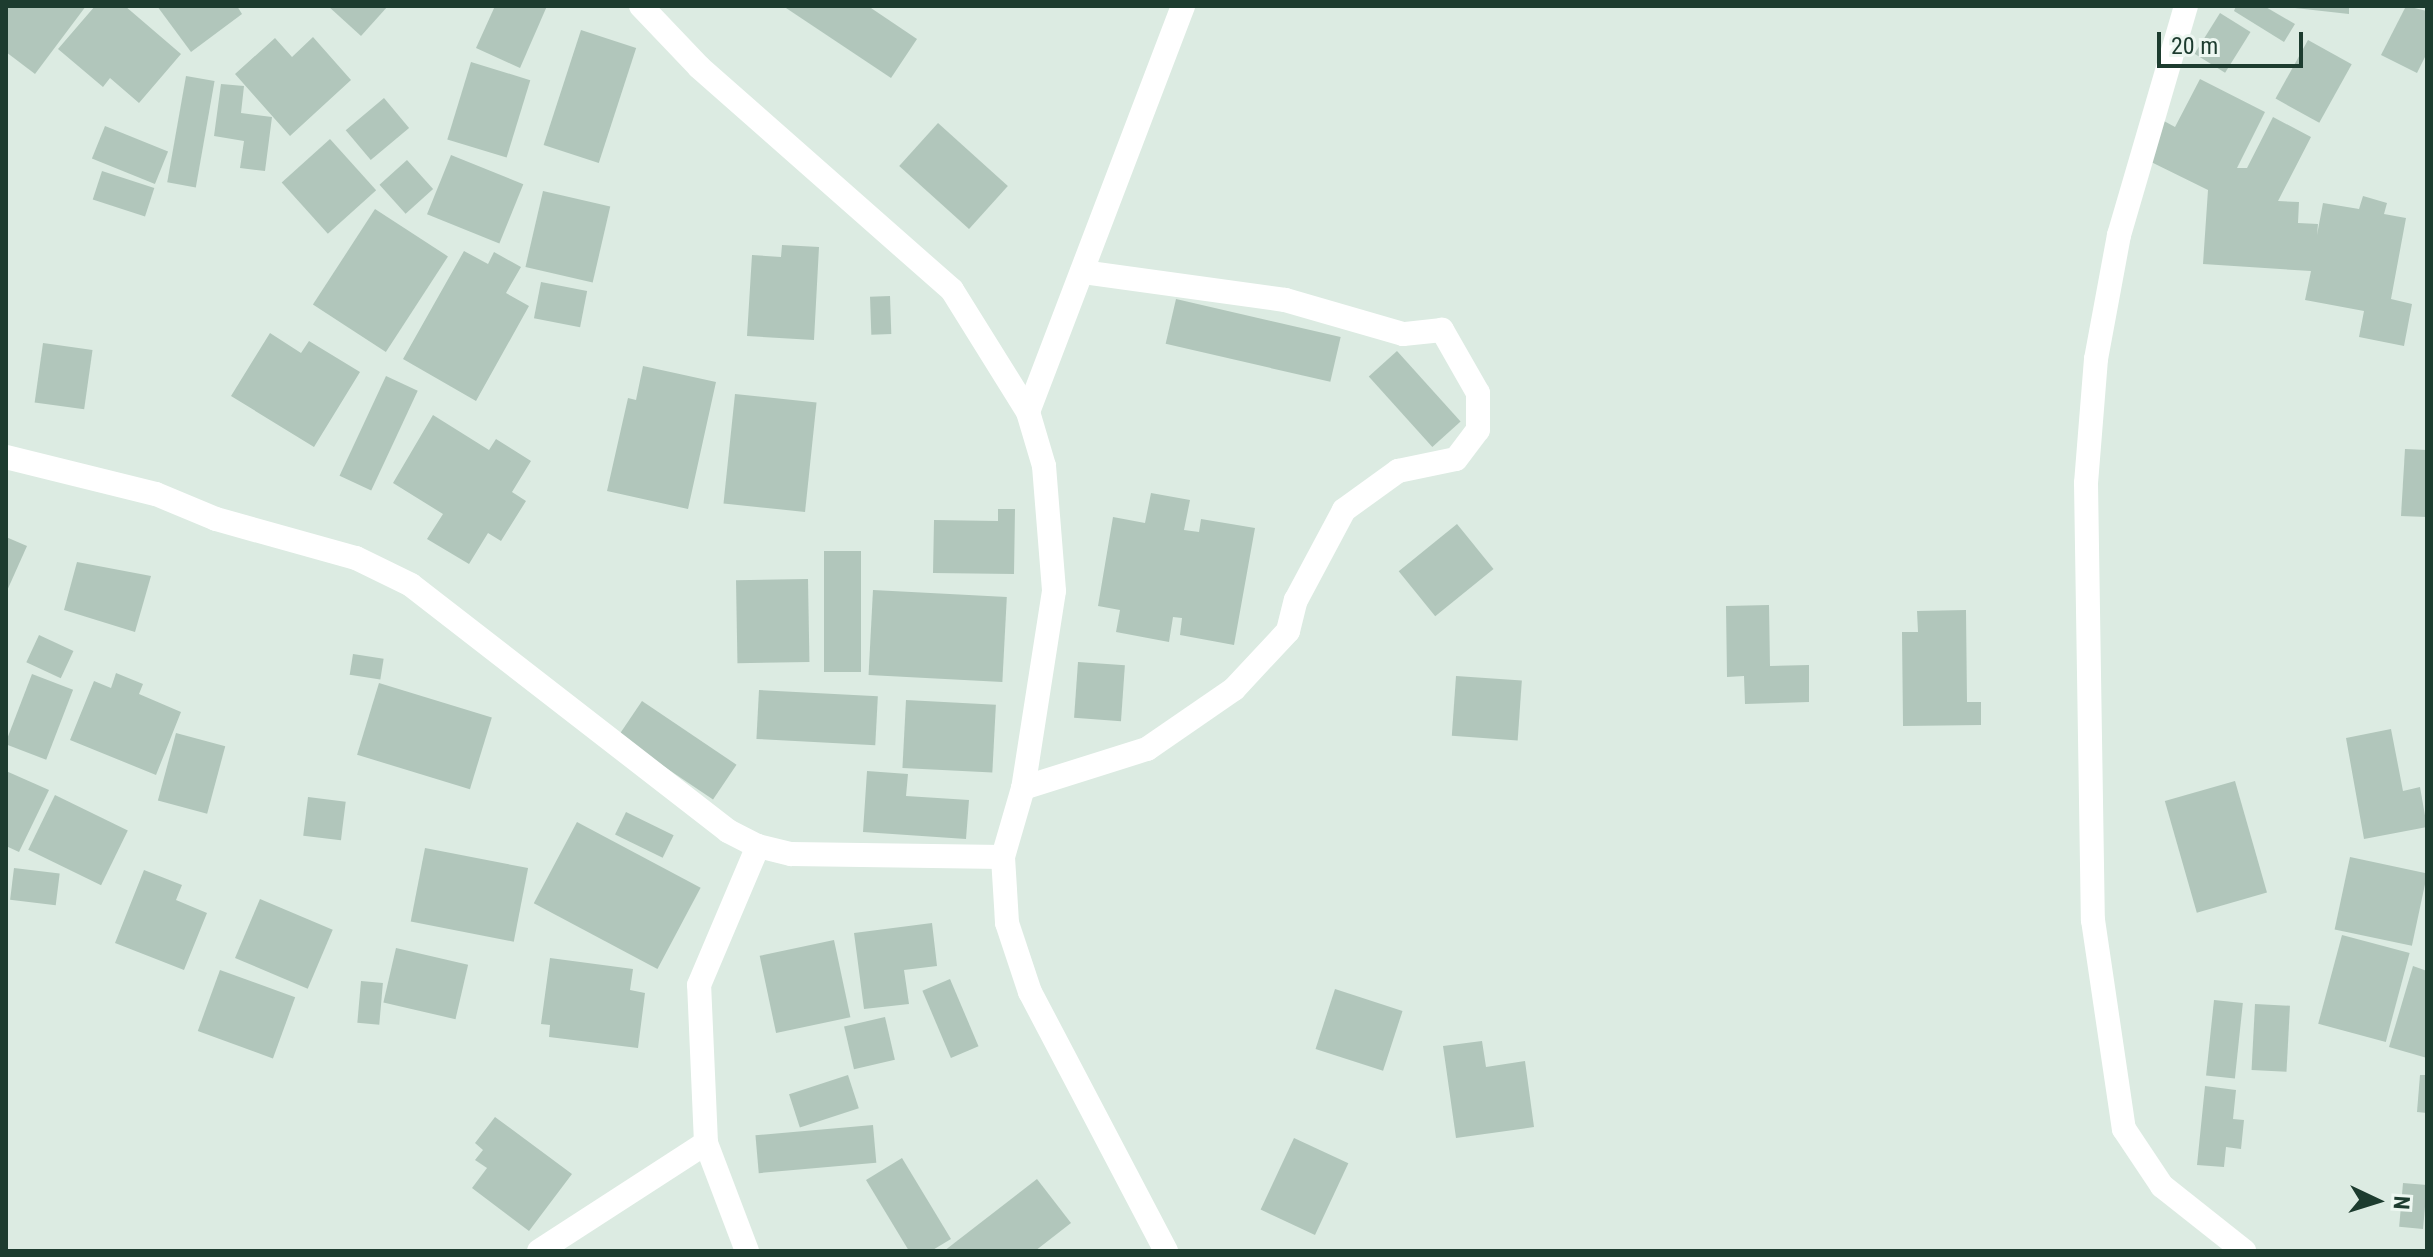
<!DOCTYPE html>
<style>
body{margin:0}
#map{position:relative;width:2433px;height:1257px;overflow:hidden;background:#dcebe2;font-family:"Roboto Condensed",sans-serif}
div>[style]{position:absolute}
.building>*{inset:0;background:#b1c6bb;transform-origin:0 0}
.street>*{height:24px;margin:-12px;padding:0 12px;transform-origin:12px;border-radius:12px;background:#fff}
span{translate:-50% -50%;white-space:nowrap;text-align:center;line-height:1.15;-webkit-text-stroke:6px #edf7f1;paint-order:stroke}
.frame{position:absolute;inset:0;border:8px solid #1d3c2f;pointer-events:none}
.north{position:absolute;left:2337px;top:1161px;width:80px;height:80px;-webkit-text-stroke:6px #edf7f1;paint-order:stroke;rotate:94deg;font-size:22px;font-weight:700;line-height:32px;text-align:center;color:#1d3c2f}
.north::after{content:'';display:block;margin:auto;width:28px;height:36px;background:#1d3c2f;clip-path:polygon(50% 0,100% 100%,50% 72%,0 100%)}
.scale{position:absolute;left:2157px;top:32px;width:146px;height:36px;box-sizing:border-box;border:4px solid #1d3c2f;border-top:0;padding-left:10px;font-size:24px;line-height:28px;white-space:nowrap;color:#1d3c2f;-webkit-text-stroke:6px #edf7f1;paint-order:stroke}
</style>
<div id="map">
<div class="building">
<div style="clip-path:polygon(6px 6px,86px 6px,35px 74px,6px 52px)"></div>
<div style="clip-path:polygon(95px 6px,125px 6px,181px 54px,139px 103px,110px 78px,103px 87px,58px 49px)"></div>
<div style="clip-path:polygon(157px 6px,237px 6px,242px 14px,191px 52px)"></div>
<div style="clip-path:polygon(328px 6px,388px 6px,361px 36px)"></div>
<div style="clip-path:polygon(495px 6px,547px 6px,520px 68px,476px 48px)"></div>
<div style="clip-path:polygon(783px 6px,868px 6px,917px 39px,891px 78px)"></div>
<div style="clip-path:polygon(2236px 6px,2264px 6px,2295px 24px,2284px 42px,2234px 11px)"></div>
<div style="clip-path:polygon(2276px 6px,2349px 6px,2349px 14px)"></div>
<div style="clip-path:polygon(2406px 6px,2427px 11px,2427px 53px,2417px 73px,2381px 55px)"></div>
<div style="left:2220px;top:13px;width:36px;height:48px;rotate:32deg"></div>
<div style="left:581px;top:30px;width:58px;height:121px;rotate:18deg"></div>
<div style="clip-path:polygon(313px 37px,351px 80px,290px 136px,235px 74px,275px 38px,292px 57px)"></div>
<div style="left:2308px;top:40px;width:50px;height:67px;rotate:29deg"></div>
<div style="left:471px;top:62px;width:62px;height:81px;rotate:17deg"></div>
<div style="left:186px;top:76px;width:29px;height:108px;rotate:10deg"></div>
<div style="clip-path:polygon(2200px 79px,2265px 112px,2237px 168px,2247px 168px,2273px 117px,2311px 137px,2278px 201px,2299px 202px,2298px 223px,2318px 224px,2317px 235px,2323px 203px,2359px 209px,2363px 196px,2387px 203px,2384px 214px,2406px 218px,2391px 299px,2412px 304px,2404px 346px,2359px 337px,2364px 311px,2305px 300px,2311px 271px,2203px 264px,2208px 190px,2145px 159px,2164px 121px,2175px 127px)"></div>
<div style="clip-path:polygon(221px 84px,244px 86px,241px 113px,272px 117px,265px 171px,240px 168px,244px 141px,214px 136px)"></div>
<div style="left:384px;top:98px;width:39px;height:50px;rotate:50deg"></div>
<div style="left:938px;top:123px;width:94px;height:58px;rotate:42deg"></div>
<div style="left:105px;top:126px;width:68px;height:35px;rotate:22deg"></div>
<div style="left:330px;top:139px;width:69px;height:65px;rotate:48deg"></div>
<div style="left:451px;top:155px;width:78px;height:64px;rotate:22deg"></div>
<div style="left:407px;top:160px;width:39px;height:37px;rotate:48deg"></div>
<div style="left:102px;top:171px;width:55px;height:30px;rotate:18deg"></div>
<div style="left:543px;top:191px;width:69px;height:78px;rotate:13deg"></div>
<div style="left:375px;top:209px;width:87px;height:114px;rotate:33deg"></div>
<div style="clip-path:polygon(782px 245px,819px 247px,814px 340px,747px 336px,752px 255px,781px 257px)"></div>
<div style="clip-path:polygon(464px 251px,488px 264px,494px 252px,521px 267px,506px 293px,529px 306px,476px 401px,403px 359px)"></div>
<div style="left:541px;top:282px;width:47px;height:37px;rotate:11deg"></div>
<div style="left:890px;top:296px;width:38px;height:20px;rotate:88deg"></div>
<div style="left:1176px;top:299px;width:169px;height:46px;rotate:13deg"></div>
<div style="clip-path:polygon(270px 333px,301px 353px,309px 341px,360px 372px,314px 447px,231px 396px)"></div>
<div style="left:43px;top:343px;width:50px;height:60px;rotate:8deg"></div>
<div style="left:1397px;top:351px;width:95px;height:38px;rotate:48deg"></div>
<div style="clip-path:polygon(643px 366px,716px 382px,688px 509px,607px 491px,628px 398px,636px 400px)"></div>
<div style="left:386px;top:376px;width:35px;height:110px;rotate:25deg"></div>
<div style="left:735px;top:394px;width:82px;height:110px;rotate:6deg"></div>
<div style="clip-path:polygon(433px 415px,489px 450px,496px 439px,531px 461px,512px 492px,526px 501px,501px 541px,488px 533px,469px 564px,427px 539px,443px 514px,393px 483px)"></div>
<div style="clip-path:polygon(2405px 449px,2427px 450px,2427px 517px,2401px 516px)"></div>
<div style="clip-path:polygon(1151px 493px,1190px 500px,1184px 530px,1199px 532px,1201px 519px,1255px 528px,1234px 645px,1180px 635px,1182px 618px,1173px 617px,1169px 642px,1116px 632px,1120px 610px,1098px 606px,1113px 517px,1145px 523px)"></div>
<div style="clip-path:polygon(998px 509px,1015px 509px,1014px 574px,933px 573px,934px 520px,998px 521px)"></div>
<div style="left:1457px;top:524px;width:58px;height:75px;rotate:51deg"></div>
<div style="clip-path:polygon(6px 537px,27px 546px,6px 593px)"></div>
<div style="left:824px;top:551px;width:37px;height:121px"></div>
<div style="clip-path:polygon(77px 562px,151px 576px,135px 632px,64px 610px)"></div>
<div style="left:808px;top:579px;width:83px;height:72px;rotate:89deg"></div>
<div style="left:873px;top:590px;width:134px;height:85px;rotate:3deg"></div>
<div style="clip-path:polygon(1769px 605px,1770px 666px,1809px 665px,1809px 702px,1745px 704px,1744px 676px,1727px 677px,1726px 606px)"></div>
<div style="clip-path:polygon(1966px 610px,1967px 702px,1981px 702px,1981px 725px,1903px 726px,1902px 632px,1918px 632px,1917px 611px)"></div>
<div style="left:39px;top:635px;width:38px;height:30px;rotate:25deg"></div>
<div style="left:353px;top:654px;width:31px;height:21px;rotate:9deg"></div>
<div style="left:1078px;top:662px;width:47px;height:56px;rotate:4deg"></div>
<div style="clip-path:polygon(116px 673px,143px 684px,139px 694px,181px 712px,156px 775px,70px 740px,94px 681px,111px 688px)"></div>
<div style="left:32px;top:674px;width:44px;height:75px;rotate:21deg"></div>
<div style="left:1456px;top:676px;width:66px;height:60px;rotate:4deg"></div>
<div style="left:379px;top:683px;width:118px;height:75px;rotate:17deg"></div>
<div style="left:759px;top:690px;width:119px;height:49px;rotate:3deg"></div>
<div style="left:906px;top:700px;width:90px;height:68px;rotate:3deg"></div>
<div style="left:642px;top:701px;width:114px;height:42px;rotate:34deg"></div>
<div style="clip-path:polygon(2391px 729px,2403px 791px,2420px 787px,2427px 827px,2364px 839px,2346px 738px)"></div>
<div style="left:176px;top:733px;width:51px;height:70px;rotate:15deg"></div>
<div style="clip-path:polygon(6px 771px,49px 790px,19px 852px,6px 846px)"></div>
<div style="clip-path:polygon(867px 771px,908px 774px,906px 796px,969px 800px,966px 839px,863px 832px)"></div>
<div style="left:2235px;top:781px;width:116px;height:73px;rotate:74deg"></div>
<div style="left:55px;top:795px;width:81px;height:61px;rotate:26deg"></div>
<div style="left:308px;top:797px;width:38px;height:39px;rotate:7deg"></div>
<div style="left:626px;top:812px;width:53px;height:25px;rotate:26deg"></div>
<div style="left:577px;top:822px;width:140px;height:92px;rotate:28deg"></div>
<div style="left:425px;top:848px;width:105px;height:75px;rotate:11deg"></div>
<div style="left:2350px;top:857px;width:79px;height:74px;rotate:12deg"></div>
<div style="left:14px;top:868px;width:46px;height:32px;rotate:7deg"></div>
<div style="clip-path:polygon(144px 870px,182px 885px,176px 900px,207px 913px,184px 970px,115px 943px)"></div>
<div style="left:260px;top:899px;width:79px;height:64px;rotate:23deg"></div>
<div style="clip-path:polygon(932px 923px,937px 966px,904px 970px,909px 1004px,864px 1009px,854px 933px)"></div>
<div style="left:2342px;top:935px;width:70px;height:92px;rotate:15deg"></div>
<div style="left:834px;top:940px;width:79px;height:76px;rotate:78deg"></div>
<div style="left:396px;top:948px;width:74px;height:56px;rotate:13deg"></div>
<div style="clip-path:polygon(550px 958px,633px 969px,630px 990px,645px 993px,638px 1048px,549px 1037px,550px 1025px,541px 1024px)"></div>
<div style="clip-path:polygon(2413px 966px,2427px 971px,2427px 1058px,2389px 1047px)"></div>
<div style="left:220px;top:970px;width:80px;height:65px;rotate:20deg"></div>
<div style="left:950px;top:979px;width:73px;height:30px;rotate:67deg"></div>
<div style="left:361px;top:981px;width:22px;height:42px;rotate:5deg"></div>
<div style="left:1335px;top:989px;width:71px;height:63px;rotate:18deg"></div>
<div style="left:2214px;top:1000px;width:29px;height:76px;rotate:6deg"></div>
<div style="left:2255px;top:1004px;width:35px;height:66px;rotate:3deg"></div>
<div style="left:885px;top:1017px;width:44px;height:42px;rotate:77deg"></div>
<div style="clip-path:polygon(1482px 1041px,1486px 1067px,1525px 1061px,1534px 1127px,1456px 1138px,1443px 1046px)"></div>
<div style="left:848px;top:1075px;width:35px;height:62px;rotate:72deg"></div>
<div style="clip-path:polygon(2420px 1075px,2427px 1075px,2427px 1113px,2417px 1112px)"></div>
<div style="clip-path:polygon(2205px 1086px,2236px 1090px,2233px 1119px,2244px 1120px,2241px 1149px,2226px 1147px,2224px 1167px,2197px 1165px)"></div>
<div style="clip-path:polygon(495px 1117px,572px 1174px,529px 1231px,472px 1188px,487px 1168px,475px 1160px,483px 1150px,475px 1143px)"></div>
<div style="left:873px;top:1125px;width:38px;height:118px;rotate:85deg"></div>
<div style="left:1294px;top:1138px;width:60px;height:79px;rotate:25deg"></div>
<div style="clip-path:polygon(902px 1158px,951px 1239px,931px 1251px,909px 1251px,866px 1180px)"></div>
<div style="clip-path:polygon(1037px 1179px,1071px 1223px,1035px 1251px,944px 1251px)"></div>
<div style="left:2403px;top:1183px;width:24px;height:44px;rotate:5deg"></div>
</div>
<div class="street">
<div style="left:641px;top:6px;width:84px;rotate:46.4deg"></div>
<div style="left:699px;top:67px;width:337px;rotate:41.4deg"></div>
<div style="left:952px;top:290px;width:144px;rotate:58.1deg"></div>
<div style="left:1028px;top:412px;width:56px;rotate:73.5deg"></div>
<div style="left:1044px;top:466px;width:125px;rotate:85.4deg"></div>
<div style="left:1054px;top:591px;width:199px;rotate:98.9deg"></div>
<div style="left:1023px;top:788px;width:72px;rotate:106.2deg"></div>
<div style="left:1003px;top:857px;width:66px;rotate:86.5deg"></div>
<div style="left:1007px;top:923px;width:73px;rotate:71.6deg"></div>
<div style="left:1030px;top:992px;width:293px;rotate:62.3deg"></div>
<div style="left:2186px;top:6px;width:239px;rotate:106.3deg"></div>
<div style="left:2119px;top:235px;width:126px;rotate:100.5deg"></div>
<div style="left:2096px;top:359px;width:124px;rotate:94.6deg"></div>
<div style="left:2086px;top:483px;width:437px;rotate:89.1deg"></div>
<div style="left:2093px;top:920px;width:211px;rotate:81.6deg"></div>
<div style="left:2124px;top:1129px;width:69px;rotate:56.3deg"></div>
<div style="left:2162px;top:1186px;width:105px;rotate:38.4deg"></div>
<div style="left:1028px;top:412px;width:435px;rotate:-69.1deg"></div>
<div style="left:6px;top:457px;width:154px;rotate:13.9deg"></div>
<div style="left:156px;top:494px;width:65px;rotate:22.6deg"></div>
<div style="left:216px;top:519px;width:145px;rotate:15.6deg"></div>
<div style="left:356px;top:558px;width:61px;rotate:26.1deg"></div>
<div style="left:411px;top:585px;width:401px;rotate:37.8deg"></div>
<div style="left:728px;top:831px;width:34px;rotate:27deg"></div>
<div style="left:758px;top:846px;width:34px;rotate:14deg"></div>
<div style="left:791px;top:854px;width:212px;rotate:0.8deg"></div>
<div style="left:1023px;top:788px;width:130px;rotate:-17.5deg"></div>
<div style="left:1147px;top:749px;width:106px;rotate:-34.6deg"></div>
<div style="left:1234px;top:689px;width:79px;rotate:-47deg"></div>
<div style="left:1288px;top:631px;width:32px;rotate:-76deg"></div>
<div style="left:1296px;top:600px;width:102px;rotate:-61.9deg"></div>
<div style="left:1344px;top:510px;width:67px;rotate:-35.8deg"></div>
<div style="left:1398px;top:471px;width:59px;rotate:-11.7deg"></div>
<div style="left:1456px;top:459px;width:36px;rotate:-53deg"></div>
<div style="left:1478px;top:430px;width:37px;rotate:-90deg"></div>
<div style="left:1478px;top:393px;width:73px;rotate:-119.7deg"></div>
<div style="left:1442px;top:330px;width:39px;rotate:174deg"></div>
<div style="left:1403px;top:334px;width:123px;rotate:-163.9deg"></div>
<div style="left:1285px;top:300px;width:205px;rotate:-172.1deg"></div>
<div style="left:539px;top:1251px;width:199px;rotate:-32.9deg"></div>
<div style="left:747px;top:1251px;width:116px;rotate:-110.8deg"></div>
<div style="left:706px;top:1143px;width:158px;rotate:-92.5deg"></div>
<div style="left:699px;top:985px;width:151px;rotate:-67deg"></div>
</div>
<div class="frame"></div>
<div class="north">N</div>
<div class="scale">20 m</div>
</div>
